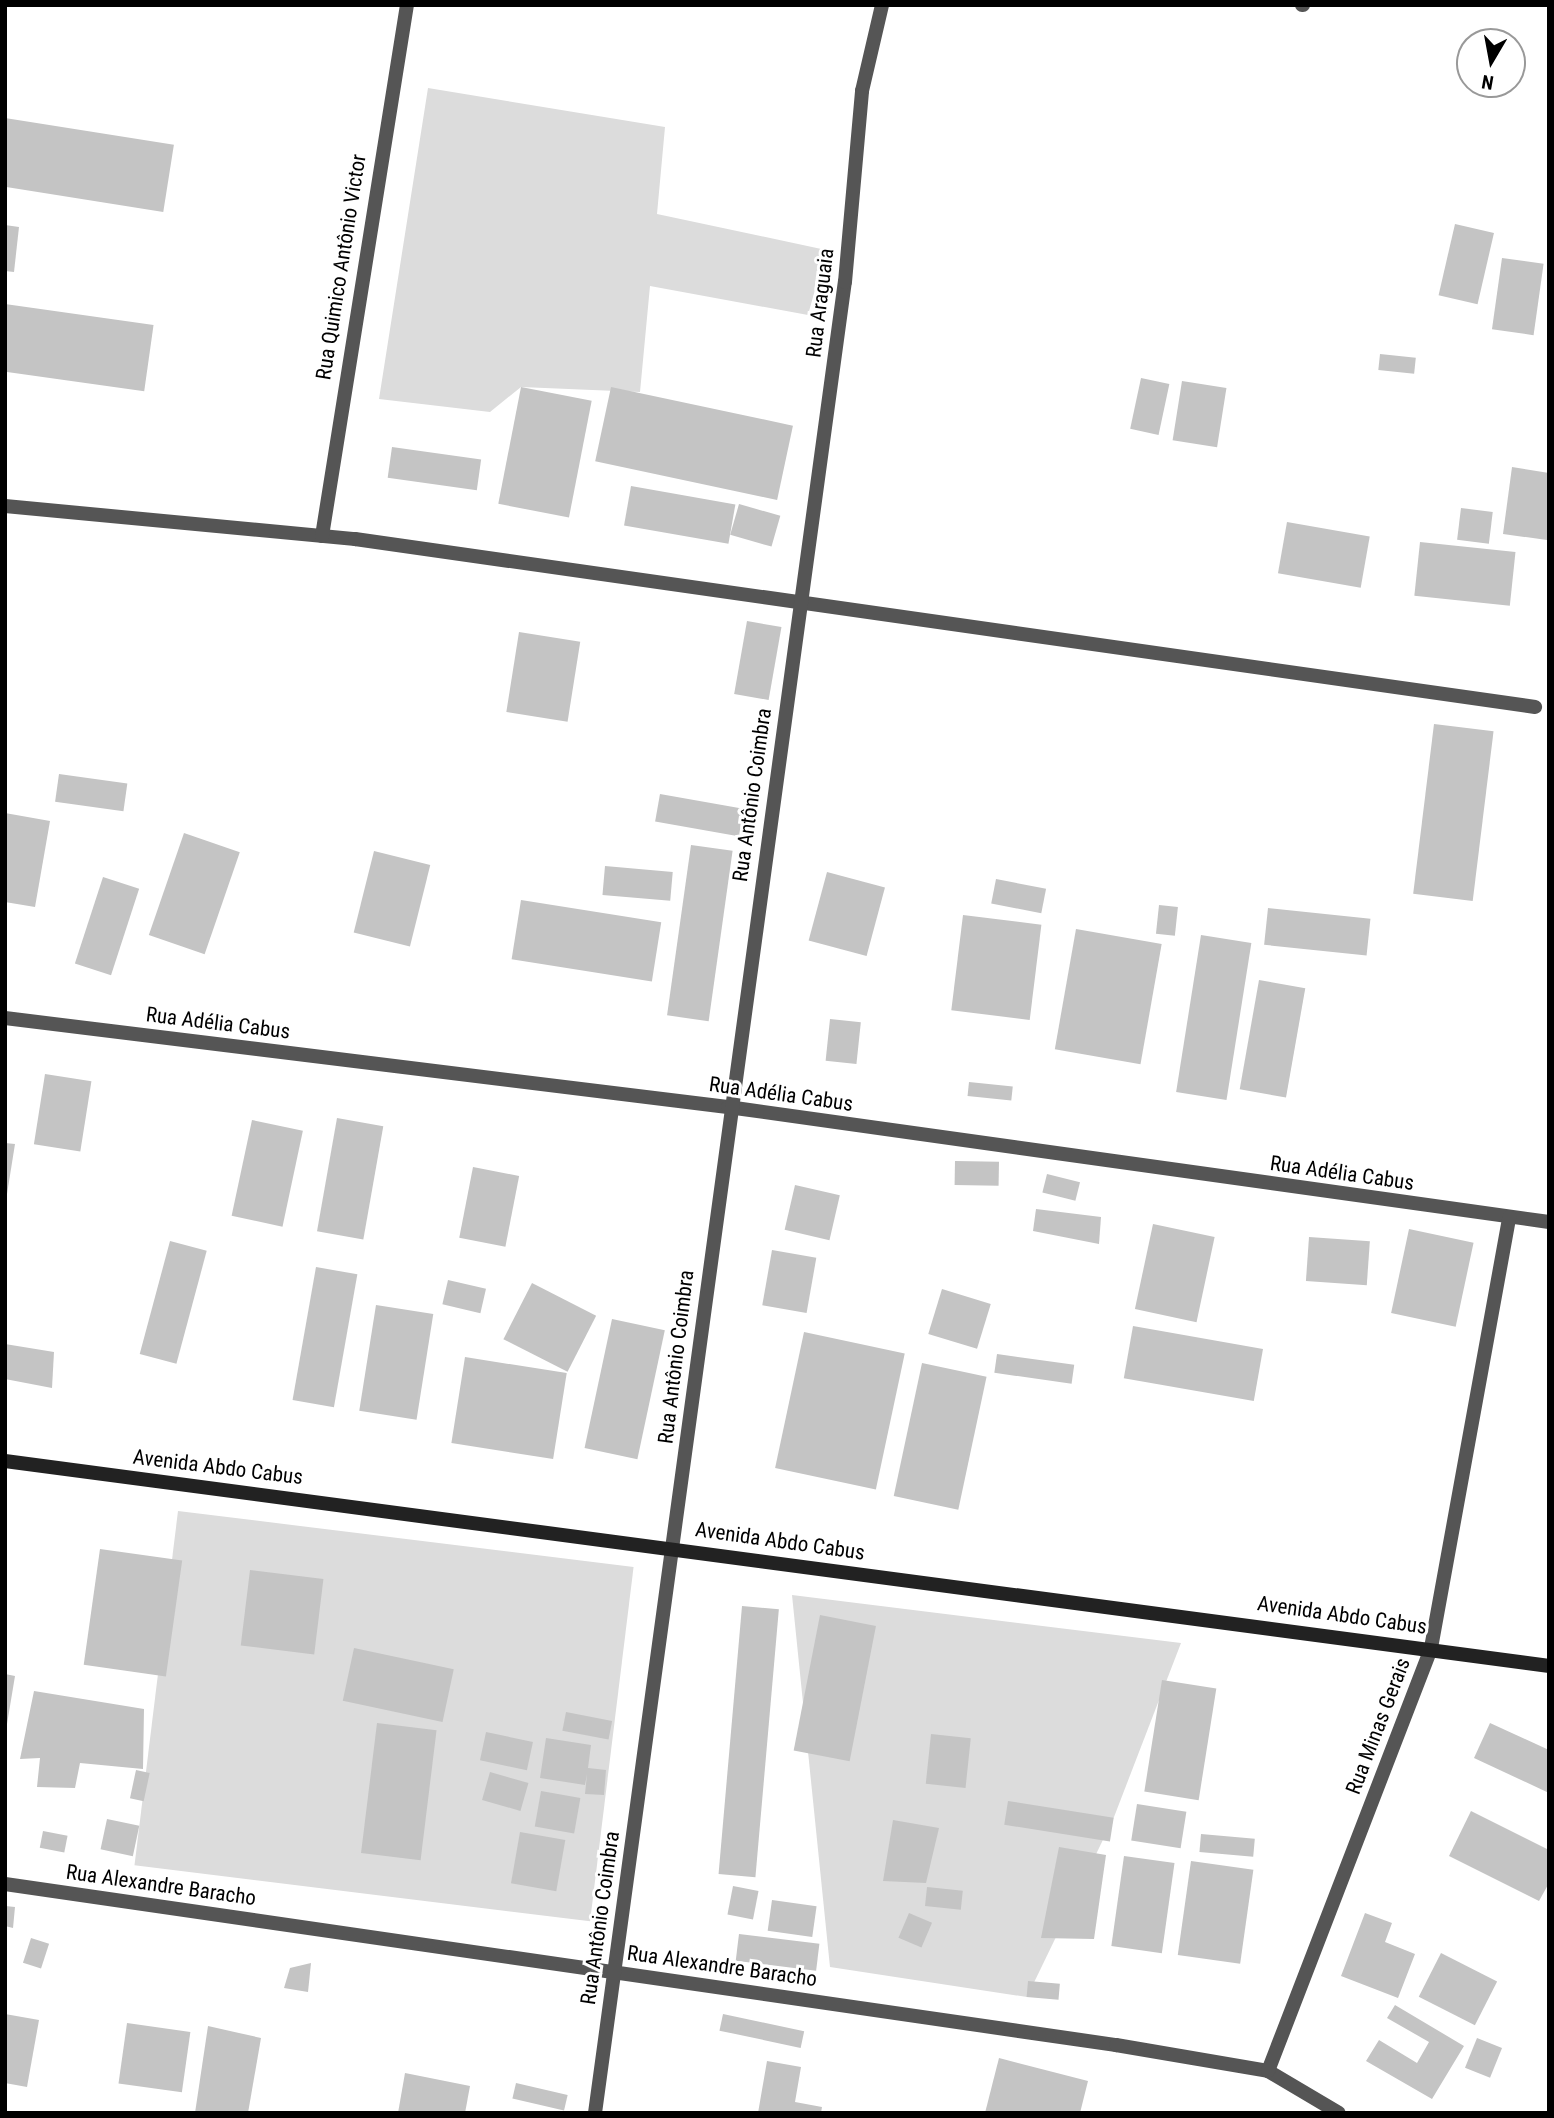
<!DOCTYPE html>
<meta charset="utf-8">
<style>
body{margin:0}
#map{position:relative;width:1554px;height:2118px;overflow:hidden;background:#fff;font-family:"Roboto Condensed",sans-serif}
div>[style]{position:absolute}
.green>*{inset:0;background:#dcdcdc;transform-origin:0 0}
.building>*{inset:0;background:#c4c4c4;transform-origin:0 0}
.minor>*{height:14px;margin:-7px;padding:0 7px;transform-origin:7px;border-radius:7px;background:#555}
.secondary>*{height:14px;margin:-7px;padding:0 7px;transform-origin:7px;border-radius:7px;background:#222}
span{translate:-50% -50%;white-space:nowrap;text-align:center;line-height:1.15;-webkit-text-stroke:6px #fff;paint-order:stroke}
.street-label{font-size:21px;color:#000}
.frame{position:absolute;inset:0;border:7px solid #000;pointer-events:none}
.north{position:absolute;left:1456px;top:28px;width:70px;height:70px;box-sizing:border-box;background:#fff;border:2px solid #999;border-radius:50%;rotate:190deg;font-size:19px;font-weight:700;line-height:28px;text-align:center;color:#000}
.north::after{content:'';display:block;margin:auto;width:24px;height:32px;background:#000;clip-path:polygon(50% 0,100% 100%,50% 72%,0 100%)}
</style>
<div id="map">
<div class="green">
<div style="clip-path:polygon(428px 88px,665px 127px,657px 214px,826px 250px,808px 315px,650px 286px,640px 392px,521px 387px,490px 412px,379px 399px)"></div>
<div style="left:178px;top:1511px;width:459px;height:357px;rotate:7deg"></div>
<div style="clip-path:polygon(792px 1595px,1181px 1643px,1114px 1817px,1027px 1997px,830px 1967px)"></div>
</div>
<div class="building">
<div style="left:5px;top:118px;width:171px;height:68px;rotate:9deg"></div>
<div style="left:1455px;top:224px;width:40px;height:73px;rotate:13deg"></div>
<div style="clip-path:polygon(5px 225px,19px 227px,14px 272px,5px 271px)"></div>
<div style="left:1502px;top:258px;width:42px;height:72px;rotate:8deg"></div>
<div style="left:5px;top:304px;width:150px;height:67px;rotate:8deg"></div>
<div style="left:1380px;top:354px;width:36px;height:16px;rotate:6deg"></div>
<div style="left:1141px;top:378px;width:29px;height:52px;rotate:12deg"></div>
<div style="left:1182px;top:381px;width:45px;height:60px;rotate:9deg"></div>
<div style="left:521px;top:387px;width:72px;height:119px;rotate:11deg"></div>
<div style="left:611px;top:387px;width:186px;height:76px;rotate:12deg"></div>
<div style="left:392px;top:447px;width:90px;height:31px;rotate:8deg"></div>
<div style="clip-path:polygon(1512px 467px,1549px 473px,1547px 540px,1503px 534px)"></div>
<div style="left:631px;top:486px;width:106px;height:40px;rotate:10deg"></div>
<div style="left:739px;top:504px;width:43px;height:32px;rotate:16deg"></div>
<div style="left:1461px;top:508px;width:32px;height:32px;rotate:7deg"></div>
<div style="left:1287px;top:522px;width:84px;height:52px;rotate:10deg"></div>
<div style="left:1420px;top:542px;width:96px;height:54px;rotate:6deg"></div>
<div style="left:747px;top:621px;width:35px;height:74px;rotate:10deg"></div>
<div style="left:519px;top:632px;width:62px;height:81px;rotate:9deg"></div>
<div style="left:1434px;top:724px;width:60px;height:171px;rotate:7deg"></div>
<div style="left:59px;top:774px;width:69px;height:28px;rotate:8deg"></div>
<div style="left:660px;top:794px;width:86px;height:28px;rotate:10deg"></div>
<div style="clip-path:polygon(5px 813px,50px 821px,35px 907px,5px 902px)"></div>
<div style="left:184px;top:833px;width:59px;height:108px;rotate:19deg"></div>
<div style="left:691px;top:845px;width:42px;height:172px;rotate:8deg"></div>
<div style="left:374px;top:851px;width:58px;height:84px;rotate:14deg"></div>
<div style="left:605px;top:866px;width:68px;height:29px;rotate:5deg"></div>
<div style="left:827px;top:872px;width:60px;height:71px;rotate:15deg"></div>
<div style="left:103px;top:877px;width:38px;height:91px;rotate:18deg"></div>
<div style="left:996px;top:879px;width:51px;height:25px;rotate:11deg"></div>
<div style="left:521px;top:900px;width:142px;height:60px;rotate:9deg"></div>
<div style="left:1159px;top:905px;width:19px;height:29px;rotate:6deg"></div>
<div style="left:1268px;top:908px;width:103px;height:37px;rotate:6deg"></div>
<div style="left:963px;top:915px;width:79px;height:96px;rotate:7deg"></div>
<div style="left:1076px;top:929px;width:87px;height:122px;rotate:10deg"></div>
<div style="left:1201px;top:935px;width:51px;height:159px;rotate:9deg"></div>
<div style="left:1259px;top:980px;width:47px;height:111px;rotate:10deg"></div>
<div style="left:830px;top:1019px;width:31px;height:42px;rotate:6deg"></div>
<div style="left:45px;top:1074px;width:47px;height:71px;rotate:9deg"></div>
<div style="left:969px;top:1082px;width:44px;height:14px;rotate:6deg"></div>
<div style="left:337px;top:1118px;width:47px;height:115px;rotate:10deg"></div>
<div style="left:252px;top:1120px;width:52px;height:98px;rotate:12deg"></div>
<div style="clip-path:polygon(5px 1143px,15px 1144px,7px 1194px,5px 1194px)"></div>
<div style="left:955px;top:1161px;width:44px;height:24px;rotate:1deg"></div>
<div style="left:473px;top:1167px;width:47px;height:72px;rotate:11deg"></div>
<div style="left:1047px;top:1174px;width:34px;height:19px;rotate:14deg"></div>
<div style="left:795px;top:1185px;width:46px;height:46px;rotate:13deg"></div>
<div style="clip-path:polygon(1036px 1209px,1101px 1217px,1099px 1244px,1033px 1231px)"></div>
<div style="left:1153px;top:1224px;width:63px;height:87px;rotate:12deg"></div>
<div style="left:1409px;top:1229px;width:66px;height:86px;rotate:12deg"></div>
<div style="left:1309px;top:1237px;width:61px;height:44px;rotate:4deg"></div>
<div style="left:170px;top:1241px;width:38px;height:117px;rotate:15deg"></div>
<div style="left:772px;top:1250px;width:45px;height:56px;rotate:10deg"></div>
<div style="left:316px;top:1267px;width:42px;height:135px;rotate:10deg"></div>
<div style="left:448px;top:1280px;width:39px;height:25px;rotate:13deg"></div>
<div style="left:532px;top:1283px;width:72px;height:63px;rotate:27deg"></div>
<div style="left:942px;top:1289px;width:51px;height:47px;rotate:17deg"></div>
<div style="left:376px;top:1305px;width:58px;height:107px;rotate:9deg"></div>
<div style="left:612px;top:1319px;width:54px;height:132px;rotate:12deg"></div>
<div style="left:1133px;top:1326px;width:132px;height:53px;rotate:10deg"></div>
<div style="left:804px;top:1332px;width:103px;height:139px;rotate:12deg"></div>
<div style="clip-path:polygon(5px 1344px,54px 1352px,52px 1388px,5px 1379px)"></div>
<div style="left:997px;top:1354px;width:78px;height:19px;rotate:8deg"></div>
<div style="left:465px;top:1357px;width:103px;height:87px;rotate:9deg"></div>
<div style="left:922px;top:1363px;width:66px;height:136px;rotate:12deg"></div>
<div style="left:100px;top:1549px;width:83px;height:117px;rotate:8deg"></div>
<div style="left:250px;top:1570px;width:74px;height:76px;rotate:7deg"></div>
<div style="left:742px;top:1606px;width:37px;height:269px;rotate:5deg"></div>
<div style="left:820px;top:1615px;width:57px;height:138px;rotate:11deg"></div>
<div style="left:354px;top:1648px;width:102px;height:54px;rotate:12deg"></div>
<div style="clip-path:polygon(5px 1674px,15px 1676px,7px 1724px,5px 1724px)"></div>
<div style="left:1162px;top:1680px;width:55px;height:113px;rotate:9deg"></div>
<div style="clip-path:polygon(34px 1691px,144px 1709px,143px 1769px,80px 1763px,75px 1788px,37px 1787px,40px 1758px,20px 1759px)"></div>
<div style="left:566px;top:1712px;width:47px;height:19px;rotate:11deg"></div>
<div style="left:377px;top:1723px;width:60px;height:131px;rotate:7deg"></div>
<div style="clip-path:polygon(1490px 1723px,1549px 1750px,1549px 1793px,1474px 1758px)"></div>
<div style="left:486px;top:1732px;width:48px;height:29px;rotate:12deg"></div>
<div style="left:931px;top:1734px;width:40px;height:50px;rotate:6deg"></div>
<div style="clip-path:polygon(546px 1738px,591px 1745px,588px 1768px,606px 1770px,604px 1795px,585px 1794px,587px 1774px,585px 1785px,540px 1778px)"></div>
<div style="left:136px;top:1770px;width:14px;height:29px;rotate:12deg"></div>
<div style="left:490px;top:1772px;width:40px;height:29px;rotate:16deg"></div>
<div style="left:541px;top:1791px;width:40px;height:36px;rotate:10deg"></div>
<div style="left:1008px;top:1801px;width:107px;height:24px;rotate:9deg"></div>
<div style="left:1137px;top:1804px;width:50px;height:37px;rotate:9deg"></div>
<div style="clip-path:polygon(1471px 1811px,1549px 1850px,1549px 1883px,1539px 1901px,1449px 1856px)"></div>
<div style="left:107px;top:1819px;width:33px;height:31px;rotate:12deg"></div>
<div style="clip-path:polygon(893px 1820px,939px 1828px,926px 1883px,883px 1881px)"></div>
<div style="left:43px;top:1831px;width:25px;height:17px;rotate:11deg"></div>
<div style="left:520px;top:1832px;width:46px;height:52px;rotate:10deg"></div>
<div style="left:1201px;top:1834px;width:54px;height:18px;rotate:5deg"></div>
<div style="clip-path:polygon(1059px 1847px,1106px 1855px,1094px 1939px,1041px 1938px)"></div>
<div style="left:1124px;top:1856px;width:51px;height:91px;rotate:8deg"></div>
<div style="left:1191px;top:1861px;width:63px;height:95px;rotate:8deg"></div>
<div style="left:733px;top:1886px;width:26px;height:29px;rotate:11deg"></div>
<div style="left:927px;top:1887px;width:36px;height:19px;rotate:6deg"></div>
<div style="left:772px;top:1900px;width:45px;height:31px;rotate:8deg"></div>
<div style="clip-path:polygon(5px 1906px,15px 1907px,13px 1928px,5px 1926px)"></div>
<div style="left:909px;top:1913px;width:25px;height:27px;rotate:23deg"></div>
<div style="clip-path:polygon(1365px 1913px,1392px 1923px,1385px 1942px,1415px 1954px,1398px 1998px,1341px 1976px)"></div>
<div style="left:739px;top:1934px;width:81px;height:27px;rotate:7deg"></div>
<div style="left:31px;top:1938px;width:19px;height:26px;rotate:18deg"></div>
<div style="left:1441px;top:1953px;width:63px;height:49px;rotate:27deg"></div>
<div style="clip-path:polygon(311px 1963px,308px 1992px,284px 1988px,290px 1968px)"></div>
<div style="left:1028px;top:1981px;width:32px;height:16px;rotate:5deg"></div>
<div style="clip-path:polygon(1395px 2005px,1464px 2046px,1432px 2099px,1366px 2061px,1379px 2040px,1417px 2063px,1429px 2042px,1387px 2018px)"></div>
<div style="clip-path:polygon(5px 2014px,39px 2020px,27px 2087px,5px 2083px)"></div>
<div style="left:723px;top:2014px;width:83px;height:17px;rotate:12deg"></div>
<div style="left:127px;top:2023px;width:64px;height:61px;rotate:8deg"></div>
<div style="clip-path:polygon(208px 2026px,261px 2038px,248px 2113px,195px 2113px)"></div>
<div style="left:1477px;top:2038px;width:27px;height:32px;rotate:22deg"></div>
<div style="clip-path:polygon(999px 2058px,1088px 2081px,1080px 2113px,985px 2113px)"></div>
<div style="clip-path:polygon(767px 2061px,801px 2067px,795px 2102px,822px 2107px,821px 2113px,758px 2113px)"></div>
<div style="clip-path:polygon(405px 2073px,470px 2086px,465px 2113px,398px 2113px)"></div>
<div style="left:516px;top:2083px;width:53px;height:16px;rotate:13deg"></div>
</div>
<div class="minor">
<div style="left:1302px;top:5px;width:1px"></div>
<div style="left:5px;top:506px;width:352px;rotate:5.4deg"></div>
<div style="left:355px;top:539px;width:1192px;rotate:8.1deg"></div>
<div style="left:322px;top:536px;width:538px;rotate:-80.91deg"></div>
<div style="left:5px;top:1018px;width:728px;rotate:7.02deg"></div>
<div style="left:728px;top:1107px;width:829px;rotate:7.97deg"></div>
<div style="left:5px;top:1884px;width:1123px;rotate:8.25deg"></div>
<div style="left:1116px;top:2045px;width:154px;rotate:9.7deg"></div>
<div style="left:1268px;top:2071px;width:82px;rotate:30.6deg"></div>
<div style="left:1268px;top:2071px;width:453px;rotate:-68.9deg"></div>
<div style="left:1431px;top:1648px;width:438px;rotate:-79.7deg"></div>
<div style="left:595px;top:2113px;width:1848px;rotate:-82.23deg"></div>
<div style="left:845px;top:282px;width:192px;rotate:-84.9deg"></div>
<div style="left:862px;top:91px;width:88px;rotate:-76.9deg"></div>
</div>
<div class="secondary">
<div style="left:5px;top:1461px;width:1558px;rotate:7.56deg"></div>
</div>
<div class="street-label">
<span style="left:341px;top:267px;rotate:-81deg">Rua Quimico Antônio Victor</span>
<span style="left:820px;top:303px;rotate:-83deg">Rua Araguaia</span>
<span style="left:752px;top:795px;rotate:-82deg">Rua Antônio Coimbra</span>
<span style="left:218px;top:1023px;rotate:7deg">Rua Adélia Cabus</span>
<span style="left:781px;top:1094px;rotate:8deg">Rua Adélia Cabus</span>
<span style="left:1342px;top:1173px;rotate:8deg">Rua Adélia Cabus</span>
<span style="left:676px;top:1357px;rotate:-83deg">Rua Antônio Coimbra</span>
<span style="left:218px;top:1467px;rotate:7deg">Avenida Abdo Cabus</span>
<span style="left:780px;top:1541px;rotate:8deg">Avenida Abdo Cabus</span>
<span style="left:1342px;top:1615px;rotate:8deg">Avenida Abdo Cabus</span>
<span style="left:1378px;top:1726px;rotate:-69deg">Rua Minas Gerais</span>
<span style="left:161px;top:1885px;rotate:8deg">Rua Alexandre Baracho</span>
<span style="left:600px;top:1918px;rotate:-82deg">Rua Antônio Coimbra</span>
<span style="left:722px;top:1966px;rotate:8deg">Rua Alexandre Baracho</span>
</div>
<div class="frame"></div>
<div class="north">N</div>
</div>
